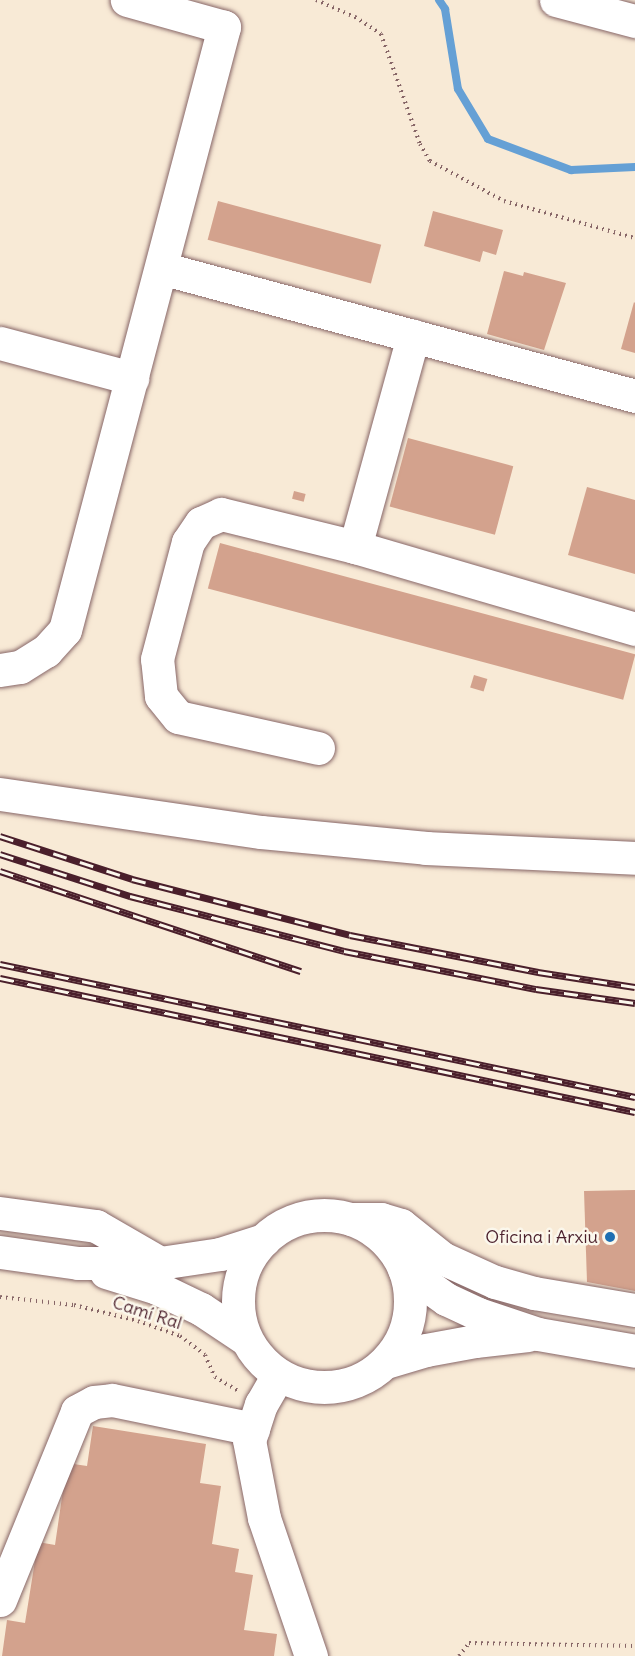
<!DOCTYPE html>
<meta charset="utf-8">
<style>
body{margin:0}
#map{position:relative;width:635px;height:1656px;overflow:hidden;background:#f8ead6;font-family:Delius,sans-serif}
div>[style]{position:absolute}
.stream>*{height:8px;margin:-4px;padding:0 4px;transform-origin:4px;border-radius:4px;background:#65a0d5}
.building>*{inset:0;background:#d3a28d;transform-origin:0 0}
.path>*{height:4px;margin-top:-2px;transform-origin:0;background:repeating-linear-gradient(90deg,#876667 0 1.5px,transparent 0 6px)}
.roads{filter:drop-shadow(0 0 2px #876667) drop-shadow(0 0 2px #876667)}
.minor>*{height:33px;margin:-16.5px;padding:0 16.5px;transform-origin:16.5px;border-radius:16.5px;background:#fff}
.major>*{height:33px;margin:-16.5px;padding:0 16.5px;transform-origin:16.5px;border-radius:16.5px;background:#fff}
.major>.ring{margin:-16.5px;padding:0;box-sizing:content-box;background:none;border:33px solid #fff;border-radius:50%}
.rail>*{height:7px;margin-top:-3.5px;transform-origin:0;background:repeating-linear-gradient(90deg,#fbf7ec 0 14px,#4a1f2b 0 28px);box-sizing:border-box;border-block:2px solid #4a1f2b}
.dots>*{width:16px;height:16px;translate:-50% -50%;box-sizing:border-box;border:3px solid #fbf7ec;border-radius:50%}
span{translate:-50% -50%;white-space:nowrap;text-align:center;line-height:1.15;-webkit-text-stroke:5px #fbf7ec;paint-order:stroke}
.poi-label{font-size:18px;color:#4a1f2b}
.right{translate:-100% -50%;text-align:right}
.street-label{font-size:18px;color:#4a1f2b}
</style>
<div id="map">
<div class="stream">
<div style="left:439px;top:0;width:11px;rotate:56deg"></div>
<div style="left:445px;top:9px;width:81px;rotate:80.8deg"></div>
<div style="left:458px;top:89px;width:58px;rotate:59deg"></div>
<div style="left:488px;top:139px;width:89px;rotate:20.5deg"></div>
<div style="left:571px;top:170px;width:64px;rotate:-2.7deg"></div>
</div>
<div class="building">
<div style="left:218px;top:201px;width:169px;height:40px;rotate:15deg"></div>
<div style="clip-path:polygon(433px 211px,503px 230px,496px 255px,483px 251px,480px 262px,424px 246px)"></div>
<div style="clip-path:polygon(504px 271px,523px 276px,524px 272px,566px 283px,544px 350px,487px 334px)"></div>
<div style="clip-path:polygon(634px 302px,635px 303px,635px 353px,621px 349px)"></div>
<div style="left:408px;top:438px;width:109px;height:71px;rotate:15deg"></div>
<div style="clip-path:polygon(587px 487px,635px 500px,635px 574px,568px 555px)"></div>
<div style="left:294px;top:491px;width:12px;height:8px;rotate:14deg"></div>
<div style="left:220px;top:543px;width:430px;height:47px;rotate:15deg"></div>
<div style="left:474px;top:675px;width:14px;height:13px;rotate:17deg"></div>
<div style="clip-path:polygon(635px 1190px,635px 1291px,587px 1282px,584px 1191px)"></div>
<div style="clip-path:polygon(93px 1426px,206px 1444px,200px 1483px,221px 1486px,212px 1544px,239px 1549px,235px 1572px,253px 1575px,244px 1630px,277px 1634px,274px 1656px,2px 1656px,7px 1620px,25px 1623px,38px 1542px,55px 1545px,67px 1463px,87px 1466px)"></div>
</div>
<div class="path">
<div style="left:316px;top:0;width:43px;rotate:23.6deg"></div>
<div style="left:355px;top:17px;width:31px;rotate:33deg"></div>
<div style="left:381px;top:34px;width:117px;rotate:70.5deg"></div>
<div style="left:420px;top:144px;width:20px;rotate:60deg"></div>
<div style="left:430px;top:161px;width:84px;rotate:28.4deg"></div>
<div style="left:504px;top:201px;width:136px;rotate:15.8deg"></div>
<div style="left:0;top:1297px;width:74px;rotate:6.2deg"></div>
<div style="left:74px;top:1305px;width:66px;rotate:14deg"></div>
<div style="left:138px;top:1321px;width:45px;rotate:19.7deg"></div>
<div style="left:180px;top:1336px;width:31px;rotate:37deg"></div>
<div style="left:205px;top:1355px;width:24px;rotate:66deg"></div>
<div style="left:215px;top:1377px;width:26px;rotate:31deg"></div>
<div style="left:459px;top:1656px;width:16px;rotate:-52deg"></div>
<div style="left:469px;top:1643px;width:166px;rotate:1deg"></div>
</div>
<div class="roads">
<div class="minor">
<div style="left:556px;top:0;width:82px;rotate:14.9deg"></div>
<div style="left:161px;top:268px;width:491px;rotate:15.1deg"></div>
<div style="left:0;top:343px;width:137px;rotate:14.9deg"></div>
<div style="left:355px;top:547px;width:219px;rotate:-74.6deg"></div>
<div style="left:0;top:670px;width:20px;rotate:-9deg"></div>
<div style="left:20px;top:667px;width:31px;rotate:-32deg"></div>
<div style="left:46px;top:651px;width:28px;rotate:-48deg"></div>
<div style="left:65px;top:630px;width:624px;rotate:-75.23deg"></div>
<div style="left:224px;top:27px;width:101px;rotate:-164.4deg"></div>
<div style="left:318px;top:748px;width:143px;rotate:-167.5deg"></div>
<div style="left:178px;top:717px;width:27px;rotate:-129deg"></div>
<div style="left:161px;top:696px;width:37px;rotate:-96deg"></div>
<div style="left:157px;top:659px;width:121px;rotate:-75.2deg"></div>
<div style="left:188px;top:542px;width:23px;rotate:-56deg"></div>
<div style="left:201px;top:523px;width:22px;rotate:-24deg"></div>
<div style="left:221px;top:514px;width:138px;rotate:13.8deg"></div>
<div style="left:355px;top:547px;width:292px;rotate:16.3deg"></div>
<div style="left:0;top:794px;width:264px;rotate:8.3deg"></div>
<div style="left:261px;top:832px;width:166px;rotate:5.5deg"></div>
<div style="left:426px;top:848px;width:209px;rotate:2.7deg"></div>
<div style="left:0;top:1213px;width:97px;rotate:7.7deg"></div>
<div style="left:96px;top:1226px;width:74px;rotate:30deg"></div>
<div style="left:351px;top:1219px;width:30px"></div>
<div style="left:381px;top:1219px;width:21px;rotate:17deg"></div>
<div style="left:401px;top:1225px;width:53px;rotate:38.8deg"></div>
<div style="left:442px;top:1258px;width:58px;rotate:24.4deg"></div>
<div style="left:495px;top:1282px;width:41px;rotate:15.8deg"></div>
<div style="left:534px;top:1293px;width:102px;rotate:9.6deg"></div>
<div style="left:278px;top:1375px;width:34px;rotate:120deg"></div>
<div style="left:261px;top:1404px;width:38px;rotate:108deg"></div>
<div style="left:249px;top:1440px;width:79px;rotate:79.1deg"></div>
<div style="left:264px;top:1518px;width:146px;rotate:71.2deg"></div>
<div style="left:0;top:1600px;width:204px;rotate:-67.8deg"></div>
<div style="left:77px;top:1411px;width:19px;rotate:-28deg"></div>
<div style="left:94px;top:1402px;width:18px;rotate:-6deg"></div>
<div style="left:112px;top:1400px;width:144px;rotate:11.6deg"></div>
</div>
<div class="major">
<div class="ring" style="left:238px;top:1215px;width:139px;height:139px"></div>
<div style="left:0;top:1252px;width:79px;rotate:8deg"></div>
<div style="left:78px;top:1263px;width:82px"></div>
<div style="left:160px;top:1263px;width:61px;rotate:-8.5deg"></div>
<div style="left:220px;top:1254px;width:46px;rotate:-17.7deg"></div>
<div style="left:404px;top:1269px;width:52px;rotate:35.5deg"></div>
<div style="left:446px;top:1299px;width:35px;rotate:25deg"></div>
<div style="left:478px;top:1314px;width:63px;rotate:18.4deg"></div>
<div style="left:538px;top:1334px;width:98px;rotate:9.9deg"></div>
<div style="left:106px;top:1272px;width:53px;rotate:17.4deg"></div>
<div style="left:157px;top:1288px;width:49px;rotate:25.5deg"></div>
<div style="left:201px;top:1309px;width:54px;rotate:33.7deg"></div>
<div style="left:386px;top:1362px;width:42px;rotate:-16.7deg"></div>
<div style="left:426px;top:1350px;width:50px;rotate:-10.4deg"></div>
<div style="left:475px;top:1341px;width:53px;rotate:-6.5deg"></div>
</div>
</div>
<div class="rail">
<div style="left:0;top:836px;width:139px;rotate:18deg"></div>
<div style="left:132px;top:879px;width:225px;rotate:14.4deg"></div>
<div style="left:350px;top:935px;width:192px;rotate:11.1deg"></div>
<div style="left:538px;top:972px;width:98px;rotate:8.8deg"></div>
<div style="left:0;top:854px;width:137px;rotate:17.9deg"></div>
<div style="left:130px;top:896px;width:221px;rotate:14.4deg"></div>
<div style="left:344px;top:951px;width:196px;rotate:11.2deg"></div>
<div style="left:536px;top:989px;width:100px;rotate:8deg"></div>
<div style="left:0;top:871px;width:317px;rotate:18.4deg"></div>
<div style="left:0;top:964px;width:649px;rotate:11.83deg"></div>
<div style="left:0;top:978px;width:649px;rotate:11.92deg"></div>
</div>
<div class="dots">
<div style="left:610px;top:1237px;background:#1f6fb2"></div>
</div>
<div class="poi-label">
<span class="right" style="left:598px;top:1237px">Oficina i Arxiu</span>
</div>
<div class="street-label">
<span style="left:147px;top:1313px;rotate:18deg">Camí Ral</span>
</div>
</div>
